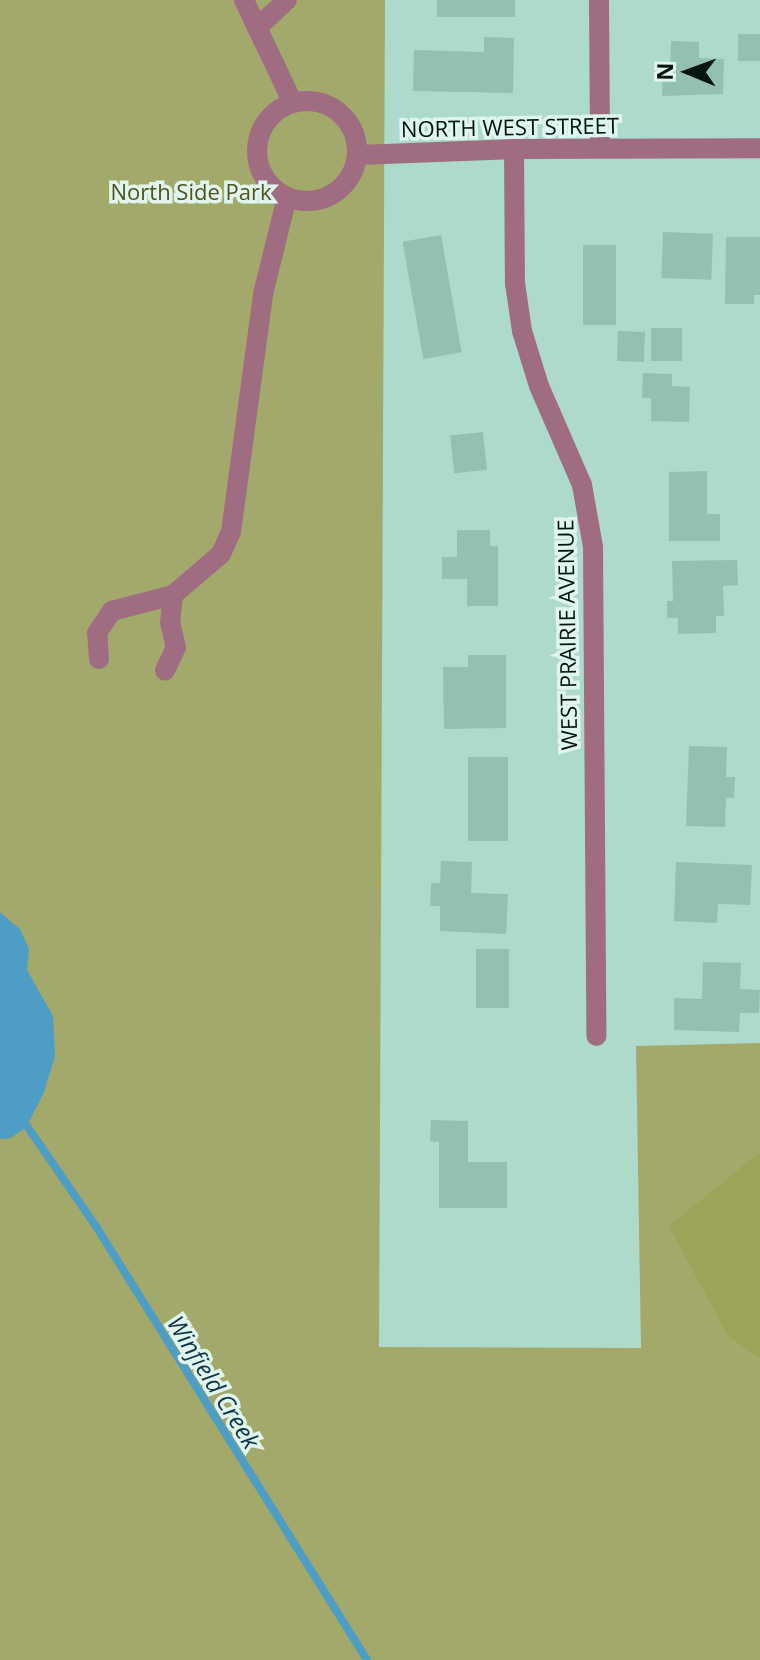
<!DOCTYPE html>
<style>
body{margin:0}
#map{position:relative;width:760px;height:1660px;overflow:hidden;background:#addacb;font-family:"Open Sans",sans-serif}
div>[style]{position:absolute}
.green>*{inset:0;background:#a3a96a}
.forest>*{inset:0;background:#9da45a}
.water>*{inset:0;background:#4e9dc5}
.stream>*{height:8px;margin:-4px;padding:0 4px;transform-origin:4px;border-radius:4px;background:#4e9dc5}
.building>*{inset:0;background:#94c0b2;transform-origin:0 0}
.minor>*{height:20px;margin:-10px;padding:0 10px;transform-origin:10px;border-radius:10px;background:#a06c82}
.minor>.ring{margin:-10px;padding:0;box-sizing:content-box;background:none;border:20px solid #a06c82;border-radius:50%}
span{translate:-50% -50%;white-space:nowrap;text-align:center;line-height:1.15;-webkit-text-stroke:7px #dff5ee;paint-order:stroke}
.street-label{font-size:22px;color:#041510}
.park-label{font-size:22px;color:#4f531c}
.water-label{font-size:24px;color:#113546;font-style:italic}
.north{position:absolute;left:648px;top:32px;width:80px;height:80px;-webkit-text-stroke:6px #dff5ee;paint-order:stroke;rotate:271deg;font-size:22px;font-weight:700;line-height:32px;text-align:center;color:#041510}
.north::after{content:'';display:block;margin:auto;width:28px;height:36px;background:#041510;clip-path:polygon(50% 0,100% 100%,50% 72%,0 100%)}
</style>
<div id="map">
<div class="green">
<div style="clip-path:polygon(0 0,385px 0,379px 1347px,641px 1348px,636px 1046px,760px 1043px,760px 1660px,0 1660px)"></div>
</div>
<div class="forest">
<div style="clip-path:polygon(760px 1152px,760px 1358px,728px 1336px,669px 1226px)"></div>
</div>
<div class="water">
<div style="clip-path:polygon(0 912px,20px 929px,29px 949px,27px 970px,53px 1016px,55px 1056px,44px 1092px,27px 1126px,11px 1138px,0 1139px)"></div>
</div>
<div class="stream">
<div style="left:27px;top:1126px;width:124px;rotate:55.5deg"></div>
<div style="left:97px;top:1228px;width:509px;rotate:57.99deg"></div>
</div>
<div class="building">
<div style="left:437px;top:0;width:78px;height:17px"></div>
<div style="left:738px;top:34px;width:22px;height:27px"></div>
<div style="clip-path:polygon(484px 37px,514px 38px,513px 93px,413px 91px,414px 50px,484px 52px)"></div>
<div style="clip-path:polygon(671px 41px,699px 42px,699px 58px,724px 59px,723px 94px,662px 96px,663px 74px,670px 74px)"></div>
<div style="left:663px;top:232px;width:50px;height:46px;rotate:2deg"></div>
<div style="left:441px;top:235px;width:119px;height:39px;rotate:80deg"></div>
<div style="clip-path:polygon(726px 237px,760px 237px,760px 295px,754px 295px,754px 304px,725px 304px)"></div>
<div style="left:583px;top:245px;width:33px;height:80px"></div>
<div style="left:651px;top:328px;width:31px;height:33px"></div>
<div style="left:618px;top:331px;width:27px;height:30px;rotate:2deg"></div>
<div style="clip-path:polygon(643px 373px,672px 374px,672px 386px,690px 387px,689px 422px,651px 421px,651px 398px,642px 398px)"></div>
<div style="left:483px;top:432px;width:38px;height:33px;rotate:84deg"></div>
<div style="clip-path:polygon(707px 471px,707px 514px,720px 514px,720px 541px,669px 541px,669px 472px)"></div>
<div style="clip-path:polygon(457px 530px,490px 530px,490px 546px,498px 546px,498px 606px,467px 606px,467px 579px,442px 579px,442px 557px,457px 557px)"></div>
<div style="clip-path:polygon(737px 560px,738px 585px,723px 586px,724px 616px,716px 616px,716px 633px,678px 634px,678px 618px,667px 618px,667px 601px,673px 601px,672px 561px)"></div>
<div style="clip-path:polygon(468px 655px,506px 655px,506px 728px,444px 729px,443px 667px,468px 667px)"></div>
<div style="clip-path:polygon(689px 746px,727px 747px,726px 777px,735px 777px,734px 798px,726px 798px,725px 827px,686px 826px)"></div>
<div style="left:468px;top:757px;width:40px;height:84px"></div>
<div style="clip-path:polygon(441px 861px,472px 862px,471px 893px,508px 894px,506px 934px,440px 931px,440px 906px,430px 906px,431px 883px,440px 883px)"></div>
<div style="clip-path:polygon(676px 862px,752px 865px,750px 905px,718px 904px,717px 923px,674px 921px)"></div>
<div style="left:476px;top:949px;width:33px;height:59px"></div>
<div style="clip-path:polygon(703px 962px,741px 963px,740px 989px,760px 990px,759px 1013px,740px 1013px,739px 1032px,674px 1030px,674px 998px,702px 999px)"></div>
<div style="clip-path:polygon(431px 1120px,468px 1121px,468px 1162px,507px 1162px,507px 1208px,439px 1208px,439px 1142px,430px 1141px)"></div>
</div>
<div class="minor">
<div style="left:244px;top:0;width:114px;rotate:64.6deg"></div>
<div style="left:599px;top:0;width:148px;rotate:89.6deg"></div>
<div style="left:257px;top:28px;width:41px;rotate:-43deg"></div>
<div class="ring" style="left:257px;top:101px;width:80px;height:80px"></div>
<div style="left:514px;top:149px;width:134px;rotate:89.6deg"></div>
<div style="left:515px;top:283px;width:49px;rotate:81.7deg"></div>
<div style="left:522px;top:331px;width:58px;rotate:72.8deg"></div>
<div style="left:539px;top:386px;width:108px;rotate:66.5deg"></div>
<div style="left:582px;top:485px;width:63px;rotate:79.9deg"></div>
<div style="left:593px;top:547px;width:489px;rotate:89.6deg"></div>
<div style="left:358px;top:155px;width:156px;rotate:-2.2deg"></div>
<div style="left:514px;top:149px;width:246px;rotate:-0.2deg"></div>
<div style="left:173px;top:595px;width:63px;rotate:-40.5deg"></div>
<div style="left:221px;top:554px;width:24px;rotate:-66deg"></div>
<div style="left:231px;top:532px;width:240px;rotate:-82.3deg"></div>
<div style="left:263px;top:294px;width:100px;rotate:-76.1deg"></div>
<div style="left:99px;top:659px;width:26px;rotate:-94deg"></div>
<div style="left:97px;top:633px;width:27px;rotate:-56deg"></div>
<div style="left:112px;top:611px;width:63px;rotate:-14.7deg"></div>
<div style="left:173px;top:595px;width:27px;rotate:96deg"></div>
<div style="left:170px;top:622px;width:26px;rotate:77deg"></div>
<div style="left:176px;top:647px;width:26px;rotate:115deg"></div>
</div>
<div class="street-label">
<span style="left:510px;top:127px;rotate:-1deg">NORTH WEST STREET</span>
<span style="left:567px;top:635px;rotate:-91deg">WEST PRAIRIE AVENUE</span>
</div>
<div class="park-label">
<span style="left:191px;top:192px">North Side Park</span>
</div>
<div class="water-label">
<span style="left:214px;top:1382px;rotate:58deg">Winfield Creek</span>
</div>
<div class="north">N</div>
</div>
